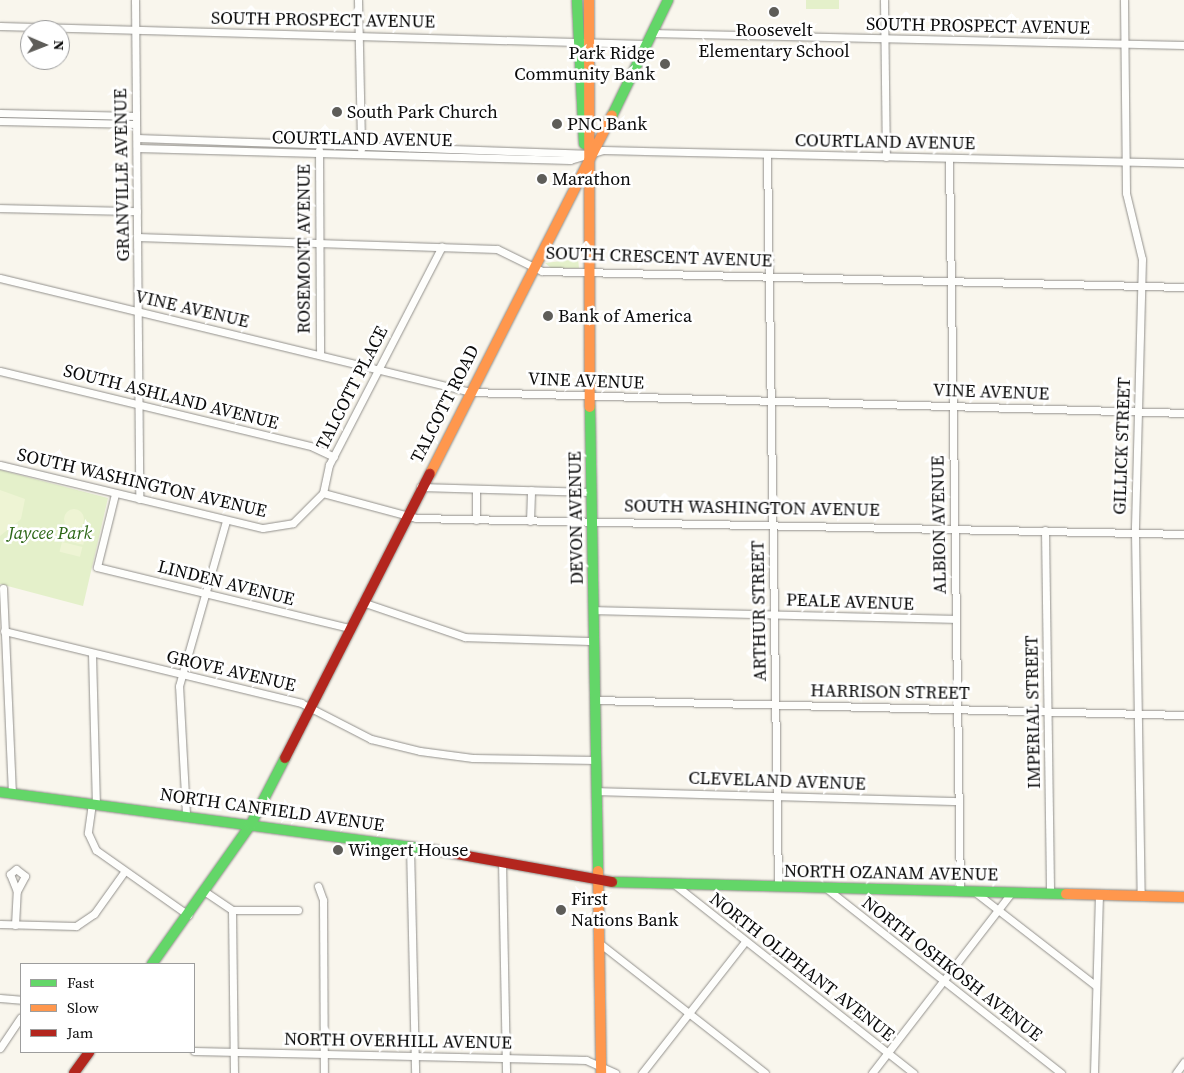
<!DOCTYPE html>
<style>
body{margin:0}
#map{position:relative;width:1184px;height:1073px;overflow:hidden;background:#f9f6ed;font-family:"Source Serif 4",serif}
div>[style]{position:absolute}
.green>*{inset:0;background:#e4f0ca;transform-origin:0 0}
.pitch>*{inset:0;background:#eef4d4;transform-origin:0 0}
.round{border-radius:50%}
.roads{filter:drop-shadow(0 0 1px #92908c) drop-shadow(0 0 1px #92908c)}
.street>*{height:7px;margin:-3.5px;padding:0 3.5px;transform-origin:3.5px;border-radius:3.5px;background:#fefefc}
.fast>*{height:10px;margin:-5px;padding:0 5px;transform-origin:5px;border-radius:5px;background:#63d668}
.slow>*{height:10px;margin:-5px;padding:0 5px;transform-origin:5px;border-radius:5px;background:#ff974d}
.jam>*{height:10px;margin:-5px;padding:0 5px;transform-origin:5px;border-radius:5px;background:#b3261e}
.dots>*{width:14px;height:14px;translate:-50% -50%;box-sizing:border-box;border:2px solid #fff;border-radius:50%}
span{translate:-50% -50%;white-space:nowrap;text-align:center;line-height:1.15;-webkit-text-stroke:5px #fff;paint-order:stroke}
.street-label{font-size:18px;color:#0a0a0a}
.poi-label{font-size:18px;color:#0a0a0a}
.right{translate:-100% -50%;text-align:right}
.left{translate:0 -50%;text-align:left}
.park-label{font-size:18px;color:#2c6616;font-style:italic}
.legend{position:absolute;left:20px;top:963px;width:175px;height:90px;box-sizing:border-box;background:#fff;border:1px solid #9d9d9d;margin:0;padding:6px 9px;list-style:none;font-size:15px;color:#0a0a0a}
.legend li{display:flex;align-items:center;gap:10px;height:25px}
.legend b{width:25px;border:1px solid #9d9d9d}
.north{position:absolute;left:20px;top:20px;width:50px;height:50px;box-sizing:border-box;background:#fff;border:1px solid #9d9d9d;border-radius:50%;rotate:91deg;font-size:14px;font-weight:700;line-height:20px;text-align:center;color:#0a0a0a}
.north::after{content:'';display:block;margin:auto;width:18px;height:22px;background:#5e5d59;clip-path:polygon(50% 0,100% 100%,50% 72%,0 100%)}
</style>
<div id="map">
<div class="green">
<div style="left:806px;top:0;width:33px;height:9px"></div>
<div style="clip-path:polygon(578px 259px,579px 268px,551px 268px,545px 263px)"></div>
<div style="clip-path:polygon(0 470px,108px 498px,83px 606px,0 584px)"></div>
</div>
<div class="pitch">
<div style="clip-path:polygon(0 490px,25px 499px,21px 519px,0 536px)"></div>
<div class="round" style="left:64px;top:509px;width:20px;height:20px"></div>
<div style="left:64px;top:530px;width:22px;height:10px;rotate:13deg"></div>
<div style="left:62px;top:542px;width:21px;height:10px;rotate:14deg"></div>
</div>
<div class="roads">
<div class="street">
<div style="left:135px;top:0;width:499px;rotate:89.5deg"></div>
<div style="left:358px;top:0;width:149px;rotate:88.8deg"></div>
<div style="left:884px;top:0;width:157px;rotate:89.3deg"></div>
<div style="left:1124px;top:0;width:193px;rotate:89.4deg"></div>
<div style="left:1126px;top:193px;width:68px;rotate:76.4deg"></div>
<div style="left:1142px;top:259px;width:274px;rotate:91.5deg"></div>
<div style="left:1135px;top:533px;width:363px;rotate:89.1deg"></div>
<div style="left:0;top:26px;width:646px;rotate:1.6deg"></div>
<div style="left:651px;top:33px;width:533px;rotate:1.29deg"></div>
<div style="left:0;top:113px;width:136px;rotate:1.3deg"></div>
<div style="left:0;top:121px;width:136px;rotate:1.3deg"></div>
<div style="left:137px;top:138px;width:449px;rotate:2deg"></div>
<div style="left:137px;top:148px;width:433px;rotate:1.6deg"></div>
<div style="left:570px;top:160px;width:34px;rotate:-17deg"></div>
<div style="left:603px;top:150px;width:581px;rotate:1.28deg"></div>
<div style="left:319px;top:150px;width:205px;rotate:89.7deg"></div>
<div style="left:767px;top:154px;width:733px;rotate:89.14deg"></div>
<div style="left:949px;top:159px;width:732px;rotate:89.14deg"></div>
<div style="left:0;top:208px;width:137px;rotate:1.3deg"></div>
<div style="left:137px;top:237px;width:360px;rotate:1.9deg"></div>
<div style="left:497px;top:249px;width:50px;rotate:26.1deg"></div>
<div style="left:542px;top:271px;width:642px;rotate:1.43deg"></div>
<div style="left:0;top:278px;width:484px;rotate:13.6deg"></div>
<div style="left:470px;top:392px;width:714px;rotate:1.68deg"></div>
<div style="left:0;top:371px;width:322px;rotate:13.6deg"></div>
<div style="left:313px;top:447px;width:23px;rotate:25deg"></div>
<div style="left:0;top:465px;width:270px;rotate:13.5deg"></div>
<div style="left:263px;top:528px;width:30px;rotate:-9deg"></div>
<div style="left:293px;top:523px;width:42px;rotate:-45deg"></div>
<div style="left:323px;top:493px;width:29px;rotate:-78deg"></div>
<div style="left:329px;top:465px;width:246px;rotate:-62.7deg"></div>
<div style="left:420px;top:487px;width:171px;rotate:1.7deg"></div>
<div style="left:476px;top:489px;width:31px;rotate:90deg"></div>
<div style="left:323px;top:493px;width:96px;rotate:15deg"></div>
<div style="left:416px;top:518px;width:768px;rotate:1.19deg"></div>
<div style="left:115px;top:494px;width:75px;rotate:103.9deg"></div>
<div style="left:97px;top:567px;width:259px;rotate:13.6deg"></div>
<div style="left:530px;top:521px;width:31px;rotate:-88deg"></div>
<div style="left:1045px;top:530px;width:364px;rotate:89.2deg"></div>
<div style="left:3px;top:588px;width:206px;rotate:87.5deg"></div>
<div style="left:362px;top:602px;width:109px;rotate:18.8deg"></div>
<div style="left:465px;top:637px;width:129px;rotate:1.8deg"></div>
<div style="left:593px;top:610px;width:362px;rotate:1.4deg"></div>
<div style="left:4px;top:631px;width:306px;rotate:13.6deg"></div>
<div style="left:301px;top:703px;width:79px;rotate:27.2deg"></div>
<div style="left:371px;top:739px;width:50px;rotate:13.8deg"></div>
<div style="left:420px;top:751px;width:53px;rotate:7.5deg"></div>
<div style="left:473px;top:758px;width:123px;rotate:0.9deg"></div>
<div style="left:92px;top:654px;width:149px;rotate:88.5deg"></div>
<div style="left:595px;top:700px;width:589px;rotate:1.46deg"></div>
<div style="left:596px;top:791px;width:362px;rotate:1.6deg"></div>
<div style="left:92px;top:803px;width:30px;rotate:98deg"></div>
<div style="left:88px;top:833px;width:19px;rotate:65deg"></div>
<div style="left:96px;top:850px;width:113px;rotate:35.2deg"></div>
<div style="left:186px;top:814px;width:128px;rotate:-93.1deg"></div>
<div style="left:179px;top:686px;width:172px;rotate:-74.1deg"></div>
<div style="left:410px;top:846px;width:227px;rotate:88.7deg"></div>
<div style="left:502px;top:861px;width:212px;rotate:88.9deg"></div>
<div style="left:674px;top:884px;width:305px;rotate:38.3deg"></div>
<div style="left:318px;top:886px;width:15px;rotate:70deg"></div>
<div style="left:323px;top:900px;width:173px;rotate:89.7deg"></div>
<div style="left:826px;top:888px;width:299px;rotate:38.2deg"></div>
<div style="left:204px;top:891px;width:34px;rotate:34deg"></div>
<div style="left:232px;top:910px;width:66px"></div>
<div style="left:975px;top:892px;width:153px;rotate:37.8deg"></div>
<div style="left:232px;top:910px;width:163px;rotate:89.3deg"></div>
<div style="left:0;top:924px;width:76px;rotate:1.5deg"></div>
<div style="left:76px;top:926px;width:22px;rotate:-34deg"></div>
<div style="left:94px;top:914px;width:52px;rotate:-54.5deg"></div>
<div style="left:15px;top:925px;width:34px;rotate:-87deg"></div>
<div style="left:17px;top:891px;width:17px;rotate:-62deg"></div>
<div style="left:25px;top:876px;width:11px;rotate:-142deg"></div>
<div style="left:16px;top:869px;width:8px;rotate:140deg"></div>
<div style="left:10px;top:874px;width:18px;rotate:68deg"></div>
<div style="left:598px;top:942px;width:212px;rotate:38.1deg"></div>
<div style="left:0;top:998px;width:21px;rotate:5deg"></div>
<div style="left:0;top:1048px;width:37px;rotate:-56deg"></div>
<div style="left:194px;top:1051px;width:392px;rotate:1.3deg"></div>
<div style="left:586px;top:1060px;width:32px;rotate:24deg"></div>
<div style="left:642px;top:1073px;width:165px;rotate:-51.9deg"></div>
<div style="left:872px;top:1073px;width:227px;rotate:-52.3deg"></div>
<div style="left:1094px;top:1073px;width:178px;rotate:-88.4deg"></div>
<div style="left:1176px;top:1073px;width:14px;rotate:-54deg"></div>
</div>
<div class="fast">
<div style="left:577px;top:0;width:144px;rotate:87.2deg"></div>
<div style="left:612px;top:116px;width:129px;rotate:-64.2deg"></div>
<div style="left:590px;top:407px;width:464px;rotate:89deg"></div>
<div style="left:0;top:792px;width:438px;rotate:7.6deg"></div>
<div style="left:612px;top:882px;width:454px;rotate:1.5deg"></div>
<div style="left:152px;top:964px;width:171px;rotate:-54.7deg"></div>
<div style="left:251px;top:824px;width:74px;rotate:-62.7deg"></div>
</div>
<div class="slow">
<div style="left:589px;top:0;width:407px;rotate:89.9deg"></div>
<div style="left:430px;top:474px;width:402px;rotate:-63.1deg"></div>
<div style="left:598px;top:871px;width:202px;rotate:89.1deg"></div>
<div style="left:1066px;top:894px;width:118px;rotate:1.5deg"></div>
</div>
<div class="jam">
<div style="left:285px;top:758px;width:319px;rotate:-63deg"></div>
<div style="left:434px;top:850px;width:181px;rotate:10.2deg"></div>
<div style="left:74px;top:1073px;width:26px;rotate:-54deg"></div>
</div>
</div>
<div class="dots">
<div style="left:774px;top:12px;background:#5e5d59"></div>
<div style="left:665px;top:64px;background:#5e5d59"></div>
<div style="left:337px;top:112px;background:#5e5d59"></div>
<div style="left:557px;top:124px;background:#5e5d59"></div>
<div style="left:542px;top:179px;background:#5e5d59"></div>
<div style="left:548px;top:316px;background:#5e5d59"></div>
<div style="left:338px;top:850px;background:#5e5d59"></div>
<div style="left:561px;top:910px;background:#5e5d59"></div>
</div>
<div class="street-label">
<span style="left:323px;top:20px;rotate:1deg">SOUTH PROSPECT AVENUE</span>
<span style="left:978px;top:26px;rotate:1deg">SOUTH PROSPECT AVENUE</span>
<span style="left:362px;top:139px;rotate:1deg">COURTLAND AVENUE</span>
<span style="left:885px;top:142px;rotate:1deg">COURTLAND AVENUE</span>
<span style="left:122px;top:175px;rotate:-91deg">GRANVILLE AVENUE</span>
<span style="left:304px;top:249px;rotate:-90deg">ROSEMONT AVENUE</span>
<span style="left:659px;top:257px;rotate:2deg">SOUTH CRESCENT AVENUE</span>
<span style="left:192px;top:309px;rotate:13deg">VINE AVENUE</span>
<span style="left:586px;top:381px;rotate:2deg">VINE AVENUE</span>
<span style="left:352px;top:388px;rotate:-63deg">TALCOTT PLACE</span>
<span style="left:991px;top:392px;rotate:2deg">VINE AVENUE</span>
<span style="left:171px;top:397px;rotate:14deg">SOUTH ASHLAND AVENUE</span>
<span style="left:445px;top:404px;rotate:-63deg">TALCOTT ROAD</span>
<span style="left:1122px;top:446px;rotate:-88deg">GILLICK STREET</span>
<span style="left:142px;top:483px;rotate:13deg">SOUTH WASHINGTON AVENUE</span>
<span style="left:752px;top:508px;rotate:1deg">SOUTH WASHINGTON AVENUE</span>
<span style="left:576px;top:518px;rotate:-91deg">DEVON AVENUE</span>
<span style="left:939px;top:525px;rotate:-91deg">ALBION AVENUE</span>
<span style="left:226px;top:583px;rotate:14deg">LINDEN AVENUE</span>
<span style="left:850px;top:602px;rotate:2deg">PEALE AVENUE</span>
<span style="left:759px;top:611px;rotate:-91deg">ARTHUR STREET</span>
<span style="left:231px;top:671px;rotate:13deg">GROVE AVENUE</span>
<span style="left:890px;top:692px;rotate:1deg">HARRISON STREET</span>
<span style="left:1033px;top:712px;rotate:-91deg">IMPERIAL STREET</span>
<span style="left:777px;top:781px;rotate:2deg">CLEVELAND AVENUE</span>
<span style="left:272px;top:810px;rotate:8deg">NORTH CANFIELD AVENUE</span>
<span style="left:891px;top:873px;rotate:1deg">NORTH OZANAM AVENUE</span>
<span style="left:802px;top:967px;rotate:38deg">NORTH OLIPHANT AVENUE</span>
<span style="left:952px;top:969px;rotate:38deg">NORTH OSHKOSH AVENUE</span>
<span style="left:398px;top:1041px;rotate:1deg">NORTH OVERHILL AVENUE</span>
</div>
<div class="poi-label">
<span style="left:774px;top:41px">Roosevelt<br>Elementary School</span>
<span class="right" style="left:655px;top:64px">Park Ridge<br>Community Bank</span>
<span class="left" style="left:347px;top:112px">South Park Church</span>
<span class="left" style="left:567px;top:124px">PNC Bank</span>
<span class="left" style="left:552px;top:179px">Marathon</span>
<span class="left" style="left:558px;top:316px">Bank of America</span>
<span class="left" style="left:348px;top:850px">Wingert House</span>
<span class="left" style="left:571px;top:910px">First<br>Nations Bank</span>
</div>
<div class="park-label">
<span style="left:50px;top:533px">Jaycee Park</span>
</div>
<ul class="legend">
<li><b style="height:6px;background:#63d668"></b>Fast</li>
<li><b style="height:6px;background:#ff974d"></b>Slow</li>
<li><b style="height:6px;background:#b3261e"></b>Jam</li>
</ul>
<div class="north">N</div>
</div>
